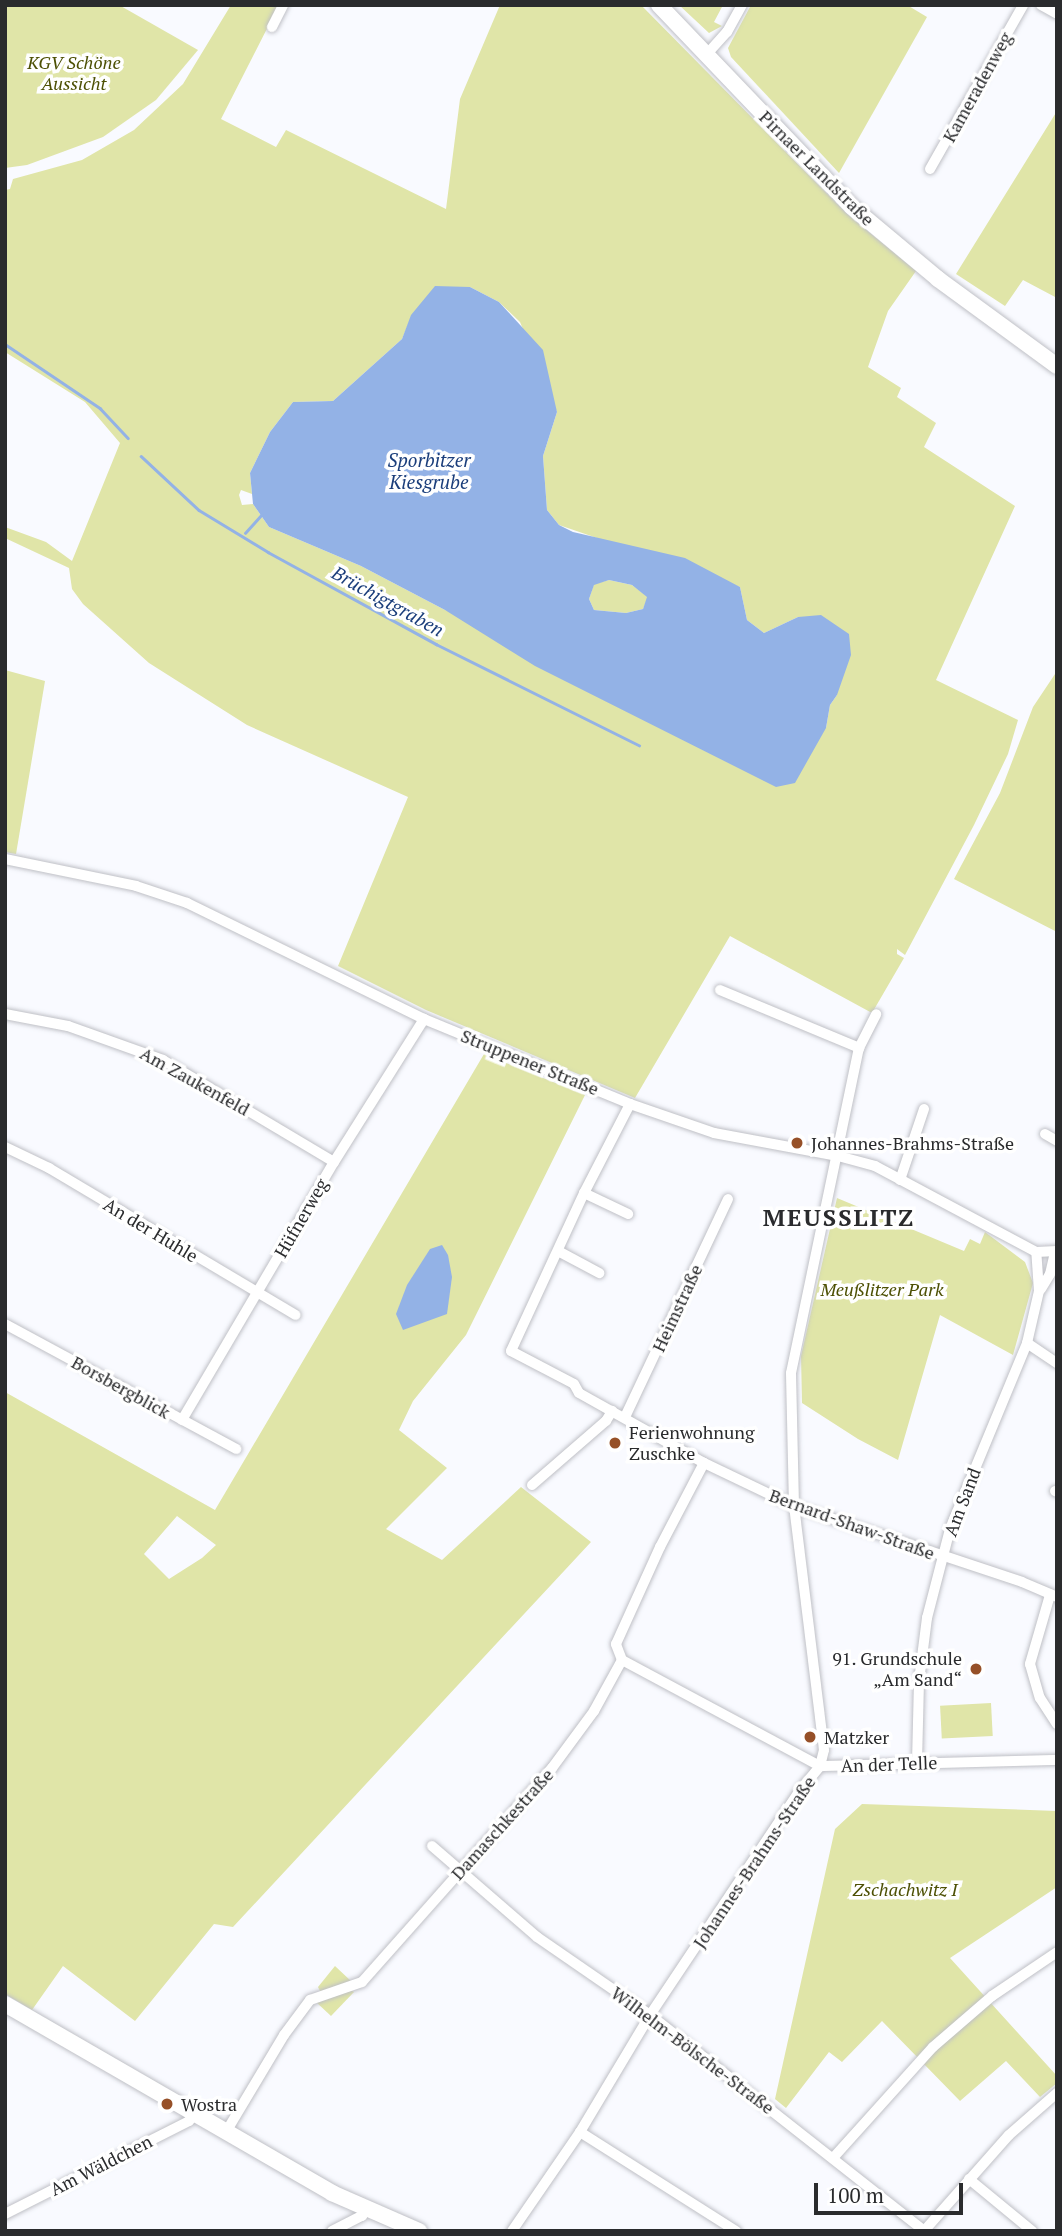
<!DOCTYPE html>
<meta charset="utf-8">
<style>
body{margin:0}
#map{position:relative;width:1062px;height:2236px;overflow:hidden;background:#f9faff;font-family:"PT Serif",serif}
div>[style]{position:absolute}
.green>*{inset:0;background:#e0e5a8;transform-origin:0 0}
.water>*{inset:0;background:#93b2e6}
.stream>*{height:2.5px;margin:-1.25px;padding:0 1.25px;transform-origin:1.25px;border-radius:1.25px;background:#93b2e6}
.roads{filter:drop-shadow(0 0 2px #bfc0c6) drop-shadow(0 0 2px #bfc0c6)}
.street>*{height:10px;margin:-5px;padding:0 5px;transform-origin:5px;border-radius:5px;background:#fff}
.secondary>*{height:16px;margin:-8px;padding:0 8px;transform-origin:8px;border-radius:8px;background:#fff}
.dots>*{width:19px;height:19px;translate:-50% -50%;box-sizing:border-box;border:4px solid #fff;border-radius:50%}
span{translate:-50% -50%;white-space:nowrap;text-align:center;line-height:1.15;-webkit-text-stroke:7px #fff;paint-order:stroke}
.park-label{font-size:18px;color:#4d5004;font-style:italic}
.street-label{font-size:18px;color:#2a2b2d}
.poi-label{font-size:18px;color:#2a2b2d}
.left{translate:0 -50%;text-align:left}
.right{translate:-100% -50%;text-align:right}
.water-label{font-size:19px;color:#1b3e7b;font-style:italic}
.district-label{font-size:24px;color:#2a2b2d;font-weight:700;letter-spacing:2px}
.frame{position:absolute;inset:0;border:7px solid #2a2b2d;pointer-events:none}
.scale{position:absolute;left:814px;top:2183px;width:149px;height:32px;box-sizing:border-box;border:4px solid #2a2b2d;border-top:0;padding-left:9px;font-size:21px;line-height:24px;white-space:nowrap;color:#2a2b2d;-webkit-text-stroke:5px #fff;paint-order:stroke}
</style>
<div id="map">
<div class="green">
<div style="clip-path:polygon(5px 5px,119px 5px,198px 50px,156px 100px,103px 137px,27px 165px,5px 168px)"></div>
<div style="clip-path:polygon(evenodd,231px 5px,279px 5px,221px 119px,276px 147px,286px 130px,446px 209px,460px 99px,500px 5px,641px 5px,847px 214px,916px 271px,888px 311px,868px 367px,901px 388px,897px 397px,936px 423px,924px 447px,1015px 506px,936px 680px,1018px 720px,1008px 754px,974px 825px,905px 955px,897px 949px,897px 954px,904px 958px,872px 1013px,730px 936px,635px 1098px,426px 1010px,338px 966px,408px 797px,247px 725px,149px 663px,83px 604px,72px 589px,69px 568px,5px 538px,5px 527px,46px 542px,72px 561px,120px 443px,85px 402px,5px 352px,5px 190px,10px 189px,13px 179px,82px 160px,134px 130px,183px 84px,231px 5px,470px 287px,499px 302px,520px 322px,557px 412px,543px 456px,547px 510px,559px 525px,740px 587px,747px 620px,764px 633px,798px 617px,837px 695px,830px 705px,826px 728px,445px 610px,361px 566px,269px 527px,253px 504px,242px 505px,239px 495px,241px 490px,252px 494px,250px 473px,270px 432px,293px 402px,333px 401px,402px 339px,412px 315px,470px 287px)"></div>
<div style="clip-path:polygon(679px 5px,723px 5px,714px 22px,722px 26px,709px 33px)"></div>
<div style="clip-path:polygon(751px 5px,907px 5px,927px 17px,839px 173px,731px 57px,728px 48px)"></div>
<div style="clip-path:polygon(1057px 111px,1057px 298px,1023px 280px,1005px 306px,956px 274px)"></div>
<div style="clip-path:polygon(609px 580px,632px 585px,648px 597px,643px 609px,626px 613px,594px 610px,589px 599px,594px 584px)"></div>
<div style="clip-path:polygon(5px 670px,45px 681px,16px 854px,5px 852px)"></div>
<div style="clip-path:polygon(1057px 671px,1057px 932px,954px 879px,1000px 793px,1033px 707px)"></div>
<div style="clip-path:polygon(evenodd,484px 1054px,585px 1095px,466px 1335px,413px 1401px,399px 1430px,447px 1468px,386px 1529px,442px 1560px,521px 1487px,591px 1542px,233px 1927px,214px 1924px,135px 2021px,63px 1966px,32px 2010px,5px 1994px,5px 1392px,215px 1510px,484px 1054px,177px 1516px,216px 1545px,202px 1558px,169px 1579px,144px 1554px,177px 1516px)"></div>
<div style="clip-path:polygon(837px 1198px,964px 1251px,970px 1239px,980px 1244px,985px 1232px,1025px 1262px,1033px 1283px,1013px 1355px,940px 1315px,898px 1460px,858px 1439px,802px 1403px,801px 1356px)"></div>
<div style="left:991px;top:1703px;width:33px;height:51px;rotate:87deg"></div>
<div style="clip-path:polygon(862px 1804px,1057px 1811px,1057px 1887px,950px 1958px,1057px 2076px,1057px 2083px,1040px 2097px,1006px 2061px,960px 2101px,882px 2021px,842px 2062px,829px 2052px,786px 2108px,775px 2099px,835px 1829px)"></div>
<div style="clip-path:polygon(335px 1966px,352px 1982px,321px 1993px,318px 1987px)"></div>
<div style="clip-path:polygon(351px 1990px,354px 1992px,331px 2016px,316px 2002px)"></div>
</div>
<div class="water">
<div style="clip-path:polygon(evenodd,435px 286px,470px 287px,499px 302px,543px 350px,557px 412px,543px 456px,547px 510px,559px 525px,573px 532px,685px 558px,740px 587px,747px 620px,764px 633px,798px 617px,821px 615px,849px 634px,851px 655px,837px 695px,830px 705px,826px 728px,795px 783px,776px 787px,535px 666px,445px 610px,361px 566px,269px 527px,253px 504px,250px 473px,270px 432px,293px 402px,333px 401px,402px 339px,411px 315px,435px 286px,609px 580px,632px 585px,647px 597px,643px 609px,626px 613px,594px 610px,589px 599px,594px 585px,609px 580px)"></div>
<div style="clip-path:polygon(442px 1245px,448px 1255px,452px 1277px,447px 1314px,403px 1330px,396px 1314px,407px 1285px,430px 1249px)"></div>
</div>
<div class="stream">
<div style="left:5px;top:344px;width:115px;rotate:34deg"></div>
<div style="left:100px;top:408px;width:41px;rotate:47deg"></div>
<div style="left:141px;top:456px;width:79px;rotate:43deg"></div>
<div style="left:199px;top:510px;width:81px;rotate:31.3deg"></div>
<div style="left:268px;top:552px;width:192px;rotate:28.7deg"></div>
<div style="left:436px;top:644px;width:227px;rotate:26.5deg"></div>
<div style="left:245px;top:533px;width:24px;rotate:-48deg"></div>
</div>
<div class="roads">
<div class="street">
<div style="left:1041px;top:5px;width:18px;rotate:29deg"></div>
<div style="left:272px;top:27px;width:25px;rotate:-63deg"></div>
<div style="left:707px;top:54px;width:30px;rotate:-48deg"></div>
<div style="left:727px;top:32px;width:31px;rotate:-61deg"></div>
<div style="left:930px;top:169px;width:189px;rotate:-60.4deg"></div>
<div style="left:5px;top:859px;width:134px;rotate:11.6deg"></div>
<div style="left:136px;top:886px;width:54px;rotate:18.4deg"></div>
<div style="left:187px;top:903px;width:264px;rotate:26.1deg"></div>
<div style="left:424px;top:1019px;width:223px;rotate:22.4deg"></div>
<div style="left:630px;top:1104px;width:89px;rotate:19deg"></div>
<div style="left:714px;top:1133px;width:126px;rotate:10.5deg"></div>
<div style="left:838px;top:1156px;width:38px;rotate:15deg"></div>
<div style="left:875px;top:1166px;width:183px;rotate:28.1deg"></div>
<div style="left:1036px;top:1252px;width:21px;rotate:-3deg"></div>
<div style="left:720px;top:990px;width:151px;rotate:22.6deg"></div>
<div style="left:5px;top:1014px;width:64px;rotate:10.8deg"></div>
<div style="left:68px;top:1026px;width:101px;rotate:19.7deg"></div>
<div style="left:163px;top:1060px;width:199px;rotate:30.8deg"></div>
<div style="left:630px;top:1104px;width:100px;rotate:117.3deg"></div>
<div style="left:584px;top:1193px;width:174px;rotate:114.8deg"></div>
<div style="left:511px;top:1351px;width:71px;rotate:27.6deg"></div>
<div style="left:574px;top:1384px;width:10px;rotate:61deg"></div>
<div style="left:579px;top:1393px;width:143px;rotate:29.2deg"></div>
<div style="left:704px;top:1463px;width:100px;rotate:25.5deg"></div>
<div style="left:794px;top:1506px;width:240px;rotate:18.4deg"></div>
<div style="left:1022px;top:1582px;width:38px;rotate:23deg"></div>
<div style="left:1045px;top:1134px;width:14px;rotate:30deg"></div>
<div style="left:5px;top:1147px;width:49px;rotate:25.5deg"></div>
<div style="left:49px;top:1168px;width:287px;rotate:30.8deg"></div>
<div style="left:900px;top:1180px;width:75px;rotate:-71.3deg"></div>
<div style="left:584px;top:1193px;width:49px;rotate:25.5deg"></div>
<div style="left:558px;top:1251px;width:47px;rotate:28.2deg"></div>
<div style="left:1041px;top:1289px;width:17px;rotate:-59deg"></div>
<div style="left:1050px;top:1274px;width:23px;rotate:-77deg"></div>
<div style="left:5px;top:1324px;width:263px;rotate:28.4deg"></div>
<div style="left:1027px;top:1343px;width:36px;rotate:34deg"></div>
<div style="left:625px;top:1417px;width:241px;rotate:-64.7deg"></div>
<div style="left:182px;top:1420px;width:299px;rotate:-59.5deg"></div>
<div style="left:334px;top:1162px;width:169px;rotate:-57.8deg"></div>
<div style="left:532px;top:1485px;width:98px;rotate:-40.9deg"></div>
<div style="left:606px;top:1421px;width:12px;rotate:-59deg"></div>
<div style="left:1055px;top:1491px;width:2px;rotate:27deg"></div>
<div style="left:1050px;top:1595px;width:72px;rotate:106.2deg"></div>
<div style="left:1030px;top:1664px;width:35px;rotate:74deg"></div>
<div style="left:1040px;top:1698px;width:31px;rotate:57deg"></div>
<div style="left:622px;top:1660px;width:225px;rotate:28.2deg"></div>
<div style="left:820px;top:1766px;width:237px;rotate:-1.5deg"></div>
<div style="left:917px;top:1763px;width:82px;rotate:-88.6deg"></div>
<div style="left:919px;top:1681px;width:64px;rotate:-82.8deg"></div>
<div style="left:927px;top:1618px;width:92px;rotate:-75.5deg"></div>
<div style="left:950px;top:1529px;width:201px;rotate:-67.5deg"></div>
<div style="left:1027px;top:1343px;width:53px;rotate:-77deg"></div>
<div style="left:1039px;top:1291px;width:39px;rotate:-94deg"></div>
<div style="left:432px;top:1846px;width:139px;rotate:40.9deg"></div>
<div style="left:537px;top:1937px;width:137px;rotate:34.6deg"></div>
<div style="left:650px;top:2015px;width:349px;rotate:38.2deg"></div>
<div style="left:226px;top:2132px;width:113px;rotate:-59.1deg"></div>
<div style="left:284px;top:2035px;width:44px;rotate:-53.4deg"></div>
<div style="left:310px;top:2000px;width:55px;rotate:-19.1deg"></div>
<div style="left:362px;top:1982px;width:286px;rotate:-48.4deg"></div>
<div style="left:552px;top:1768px;width:71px;rotate:-53.6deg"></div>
<div style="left:594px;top:1711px;width:58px;rotate:-61.2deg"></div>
<div style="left:622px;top:1660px;width:17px;rotate:-111deg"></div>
<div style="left:616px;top:1644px;width:107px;rotate:-65.6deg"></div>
<div style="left:660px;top:1547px;width:95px;rotate:-62.4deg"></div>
<div style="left:580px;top:2132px;width:185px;rotate:32.4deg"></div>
<div style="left:833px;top:2158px;width:149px;rotate:-48deg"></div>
<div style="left:933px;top:2047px;width:78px;rotate:-40.8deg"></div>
<div style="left:992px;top:1996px;width:78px;rotate:-34.1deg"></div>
<div style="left:969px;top:2179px;width:82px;rotate:39.5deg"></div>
<div style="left:5px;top:2214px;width:206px;rotate:-26.8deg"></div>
<div style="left:189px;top:2121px;width:9px;rotate:-49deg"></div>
<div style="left:332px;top:2231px;width:34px;rotate:-27deg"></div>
<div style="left:362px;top:2216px;width:7px;rotate:-63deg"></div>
<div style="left:512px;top:2231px;width:120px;rotate:-55.5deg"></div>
<div style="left:580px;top:2132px;width:136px;rotate:-59.1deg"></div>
<div style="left:650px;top:2015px;width:272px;rotate:-56.3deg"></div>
<div style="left:801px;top:1789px;width:30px;rotate:-50deg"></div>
<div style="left:820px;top:1766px;width:16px;rotate:-76deg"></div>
<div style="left:824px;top:1750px;width:246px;rotate:-97deg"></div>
<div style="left:794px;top:1506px;width:133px;rotate:-91.3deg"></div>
<div style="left:791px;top:1373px;width:332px;rotate:-78.2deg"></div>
<div style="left:859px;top:1048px;width:38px;rotate:-63deg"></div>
<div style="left:924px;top:2231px;width:128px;rotate:-48.5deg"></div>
<div style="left:1009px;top:2135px;width:64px;rotate:-41.2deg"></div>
</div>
<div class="secondary">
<div style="left:659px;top:5px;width:279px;rotate:46.3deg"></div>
<div style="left:852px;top:207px;width:112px;rotate:39.9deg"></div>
<div style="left:938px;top:279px;width:147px;rotate:36.2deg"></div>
<div style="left:5px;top:2004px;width:378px;rotate:30deg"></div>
<div style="left:332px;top:2193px;width:95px;rotate:23.6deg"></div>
</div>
</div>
<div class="dots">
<div style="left:797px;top:1143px;background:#965028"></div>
<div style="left:615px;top:1443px;background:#965028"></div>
<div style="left:976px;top:1669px;background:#965028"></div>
<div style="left:810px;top:1737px;background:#965028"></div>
<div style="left:167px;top:2104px;background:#965028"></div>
</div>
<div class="park-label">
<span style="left:74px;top:73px">KGV Schöne<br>Aussicht</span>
<span style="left:882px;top:1289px">Meußlitzer Park</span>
<span style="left:905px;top:1889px">Zschachwitz I</span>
</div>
<div class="street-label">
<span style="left:977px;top:87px;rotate:-61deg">Kameradenweg</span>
<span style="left:817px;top:168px;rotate:45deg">Pirnaer Landstraße</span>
<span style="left:530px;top:1062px;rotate:22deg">Struppener Straße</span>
<span style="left:195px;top:1081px;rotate:29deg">Am Zaukenfeld</span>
<span style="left:301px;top:1218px;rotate:-60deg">Hüfnerweg</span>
<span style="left:151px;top:1230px;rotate:31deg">An der Huhle</span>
<span style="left:677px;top:1308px;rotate:-65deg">Heimstraße</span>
<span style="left:121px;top:1387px;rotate:29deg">Borsbergblick</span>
<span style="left:962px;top:1502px;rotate:-69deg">Am Sand</span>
<span style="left:852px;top:1524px;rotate:20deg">Bernard-Shaw-Straße</span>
<span style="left:889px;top:1764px;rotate:-2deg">An der Telle</span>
<span style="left:502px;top:1824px;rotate:-48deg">Damaschkestraße</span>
<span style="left:754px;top:1862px;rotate:-56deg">Johannes-Brahms-Straße</span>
<span style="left:693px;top:2050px;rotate:37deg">Wilhelm-Bölsche-Straße</span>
<span style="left:101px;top:2165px;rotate:-27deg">Am Wäldchen</span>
</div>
<div class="poi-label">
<span class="left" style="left:811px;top:1143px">Johannes-Brahms-Straße</span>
<span class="left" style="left:629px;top:1443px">Ferienwohnung<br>Zuschke</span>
<span class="right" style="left:962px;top:1669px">91. Grundschule<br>„Am Sand“</span>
<span class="left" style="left:824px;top:1737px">Matzker</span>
<span class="left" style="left:181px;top:2104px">Wostra</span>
</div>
<div class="water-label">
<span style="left:429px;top:471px">Sporbitzer<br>Kiesgrube</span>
<span style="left:388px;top:601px;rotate:29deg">Brüchigtgraben</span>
</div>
<div class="district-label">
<span style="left:839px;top:1218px">MEUSSLITZ</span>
</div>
<div class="frame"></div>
<div class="scale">100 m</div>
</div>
